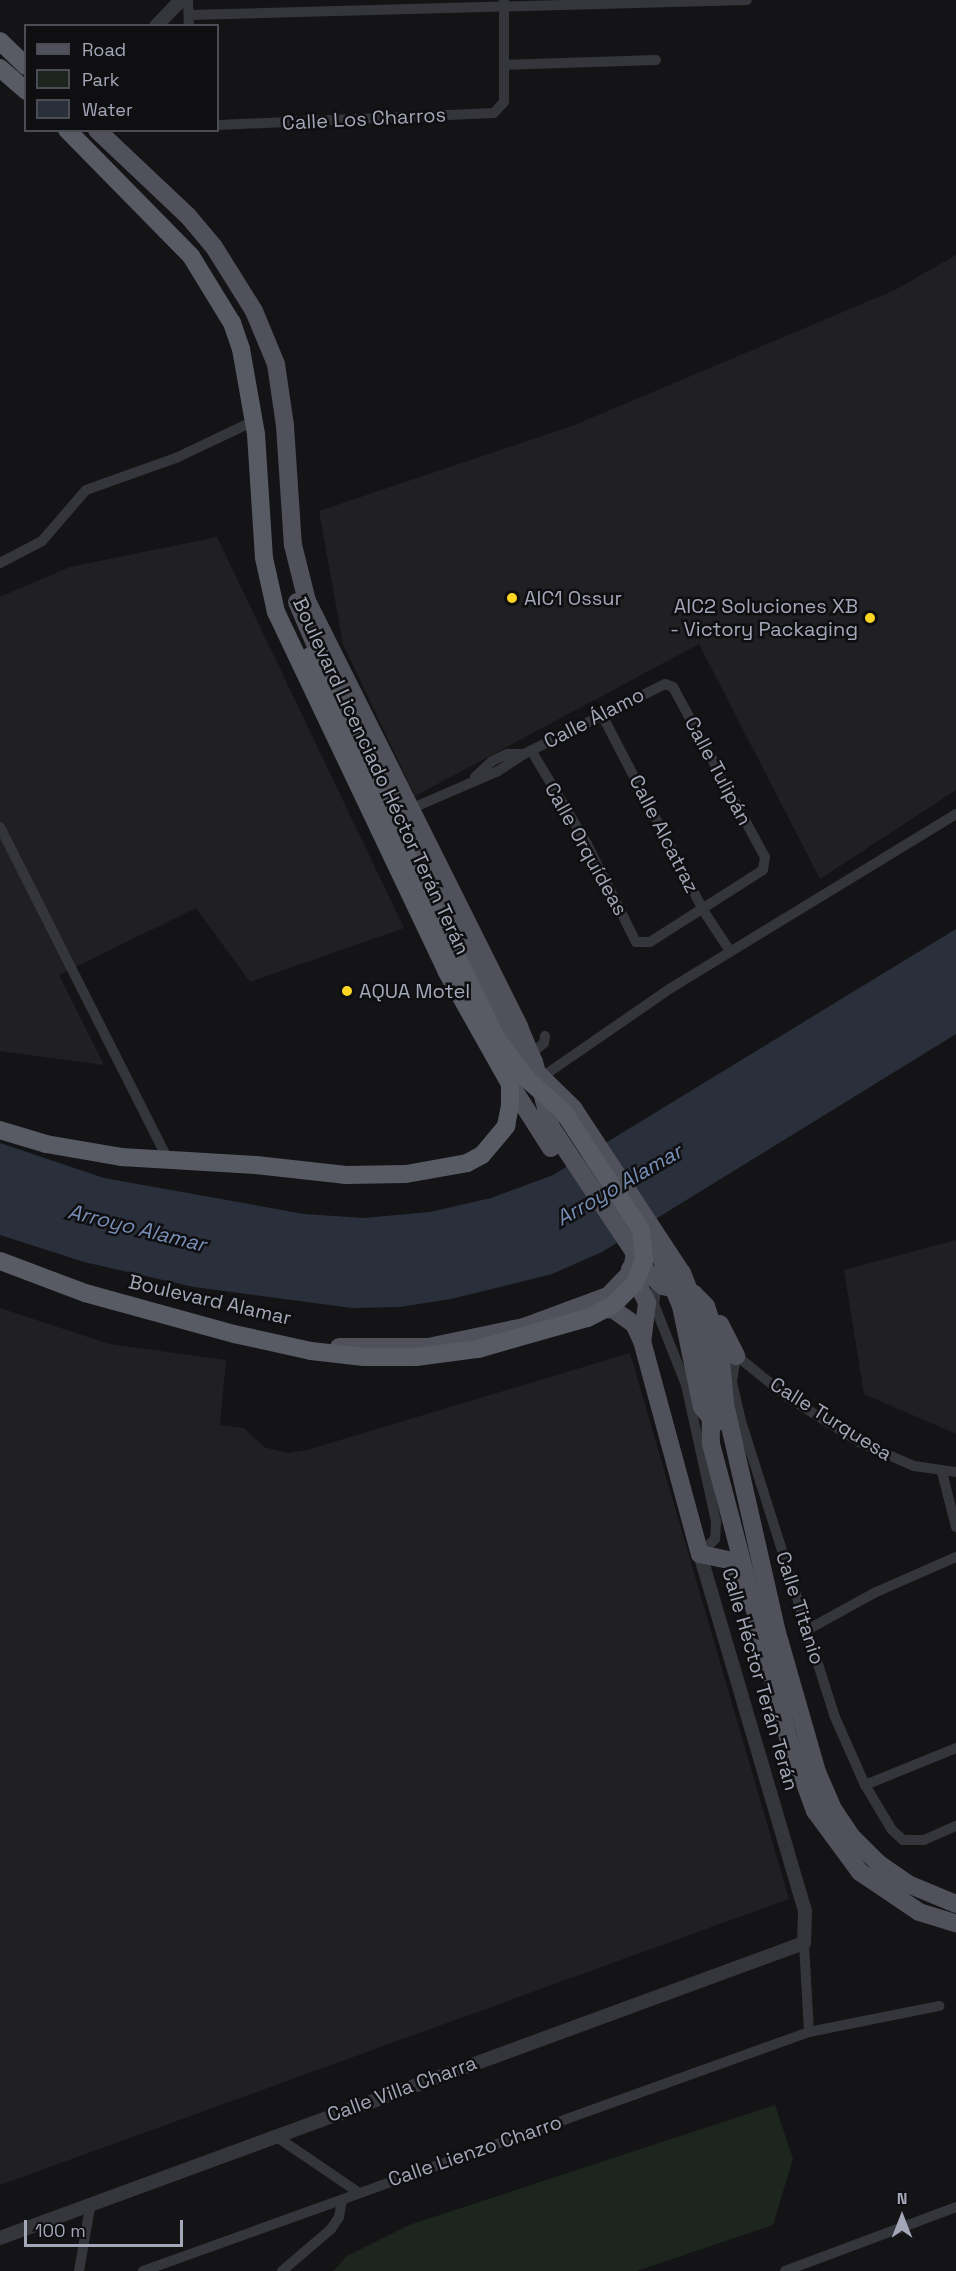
<!DOCTYPE html>
<meta charset="utf-8">
<style>
body{margin:0}
#map{position:relative;width:956px;height:2271px;overflow:hidden;background:#141416;font-family:"Space Grotesk",sans-serif}
div>[style]{position:absolute}
.built>*{inset:0;background:#202023}
.green>*{inset:0;background:#1c251e}
.water>*{inset:0;background:#29303b}
.minor>*{height:10px;margin:-5px;padding:0 5px;transform-origin:5px;border-radius:5px;background:#35353c}
.tertiary>*{height:14px;margin:-7px;padding:0 7px;transform-origin:7px;border-radius:7px;background:#35353c}
.primary>*{height:18px;margin:-9px;padding:0 9px;transform-origin:9px;border-radius:9px;background:#50515b}
.trunk>*{height:18px;margin:-9px;padding:0 9px;transform-origin:9px;border-radius:9px;background:#585a64}
.primary-bridge>*{height:18px;margin:-9px;padding:0 9px;transform-origin:9px;border-radius:9px;background:#50515b}
.trunk-bridge>*{height:18px;margin:-9px;padding:0 9px;transform-origin:9px;border-radius:9px;background:#585a64}
.dots>*{width:16px;height:16px;translate:-50% -50%;box-sizing:border-box;border:3px solid #0f0f11;border-radius:50%}
span{translate:-50% -50%;white-space:nowrap;text-align:center;line-height:1.15;-webkit-text-stroke:5px #0f0f11;paint-order:stroke}
.street-label{font-size:20px;color:#a4a7b8}
.poi-label{font-size:20px;color:#a4a7b8}
.left{translate:0 -50%;text-align:left}
.right{translate:-100% -50%;text-align:right}
.water-label{font-size:21px;color:#778fb7;font-style:italic}
.legend{position:absolute;left:24px;top:24px;width:195px;height:108px;box-sizing:border-box;background:#0f0f11;border:2px solid #4b4c54;margin:0;padding:8px 10px;list-style:none;font-size:18px;color:#a4a7b8}
.legend li{display:flex;align-items:center;gap:12px;height:30px}
.legend b{width:30px;border:2px solid #4b4c54}
.north{position:absolute;left:872px;top:2187px;width:60px;height:60px;-webkit-text-stroke:4px #0f0f11;paint-order:stroke;rotate:0deg;font-size:16px;font-weight:700;line-height:24px;text-align:center;color:#a4a7b8}
.north::after{content:'';display:block;margin:auto;width:21px;height:27px;background:#a4a7b8;clip-path:polygon(50% 0,100% 100%,50% 72%,0 100%)}
.scale{position:absolute;left:24px;top:2220px;width:159px;height:27px;box-sizing:border-box;border:3px solid #a4a7b8;border-top:0;padding-left:8px;font-size:18px;line-height:21px;white-space:nowrap;color:#a4a7b8;-webkit-text-stroke:4px #0f0f11;paint-order:stroke}
</style>
<div id="map">
<div class="built">
<div style="clip-path:polygon(956px 255px,956px 790px,820px 879px,699px 644px,415px 796px,343px 644px,319px 511px,572px 426px,895px 290px)"></div>
<div style="clip-path:polygon(217px 537px,404px 928px,250px 982px,196px 908px,59px 975px,104px 1065px,0 1051px,0 597px,70px 567px)"></div>
<div style="clip-path:polygon(956px 1240px,956px 1434px,864px 1394px,844px 1270px)"></div>
<div style="clip-path:polygon(0 1308px,109px 1344px,226px 1360px,220px 1425px,244px 1428px,264px 1447px,287px 1453px,307px 1450px,630px 1353px,789px 1899px,0 2185px)"></div>
</div>
<div class="green">
<div style="clip-path:polygon(775px 2105px,793px 2159px,773px 2225px,637px 2271px,333px 2271px,347px 2256px,409px 2225px)"></div>
</div>
<div class="water">
<div style="clip-path:polygon(956px 929px,956px 1034px,602px 1252px,552px 1274px,451px 1299px,400px 1307px,352px 1308px,194px 1287px,84px 1262px,0 1235px,0 1143px,104px 1178px,304px 1214px,364px 1218px,430px 1212px,491px 1198px,553px 1175px)"></div>
</div>
<div class="minor">
<div style="left:188px;top:0;width:26px;rotate:88deg"></div>
<div style="left:189px;top:15px;width:558px;rotate:-1.54deg"></div>
<div style="left:504px;top:65px;width:152px;rotate:-1.9deg"></div>
<div style="left:218px;top:125px;width:276px;rotate:-2.5deg"></div>
<div style="left:494px;top:113px;width:15px;rotate:-48deg"></div>
<div style="left:504px;top:102px;width:102px;rotate:-90deg"></div>
<div style="left:0;top:563px;width:47px;rotate:-27.6deg"></div>
<div style="left:42px;top:541px;width:67px;rotate:-49.2deg"></div>
<div style="left:86px;top:490px;width:96px;rotate:-19.6deg"></div>
<div style="left:176px;top:458px;width:86px;rotate:-25.4deg"></div>
<div style="left:602px;top:715px;width:220px;rotate:62.6deg"></div>
<div style="left:703px;top:910px;width:49px;rotate:56.6deg"></div>
<div style="left:475px;top:777px;width:23px;rotate:-43deg"></div>
<div style="left:492px;top:761px;width:17px;rotate:-25deg"></div>
<div style="left:507px;top:754px;width:17px"></div>
<div style="left:408px;top:810px;width:98px;rotate:-23.4deg"></div>
<div style="left:498px;top:771px;width:31px;rotate:-33deg"></div>
<div style="left:524px;top:754px;width:157px;rotate:-26.4deg"></div>
<div style="left:665px;top:684px;width:9px;rotate:21deg"></div>
<div style="left:673px;top:687px;width:193px;rotate:61.6deg"></div>
<div style="left:765px;top:857px;width:13px;rotate:99deg"></div>
<div style="left:763px;top:870px;width:134px;rotate:147.5deg"></div>
<div style="left:650px;top:942px;width:14px;rotate:180deg"></div>
<div style="left:636px;top:942px;width:110px;rotate:-116.6deg"></div>
<div style="left:587px;top:844px;width:109px;rotate:-120.8deg"></div>
<div style="left:0;top:827px;width:372px;rotate:63.2deg"></div>
<div style="left:530px;top:1055px;width:18px;rotate:-41deg"></div>
<div style="left:544px;top:1043px;width:7px;rotate:-82deg"></div>
<div style="left:539px;top:1079px;width:160px;rotate:-34.6deg"></div>
<div style="left:671px;top:988px;width:334px;rotate:-31.4deg"></div>
<div style="left:657px;top:1283px;width:21px;rotate:98deg"></div>
<div style="left:654px;top:1304px;width:87px;rotate:68.4deg"></div>
<div style="left:686px;top:1385px;width:140px;rotate:77.6deg"></div>
<div style="left:716px;top:1522px;width:17px;rotate:93deg"></div>
<div style="left:715px;top:1539px;width:21px;rotate:135deg"></div>
<div style="left:733px;top:1353px;width:72px;rotate:38.8deg"></div>
<div style="left:789px;top:1398px;width:85px;rotate:32deg"></div>
<div style="left:861px;top:1443px;width:58px;rotate:23.5deg"></div>
<div style="left:914px;top:1466px;width:42px;rotate:8.1deg"></div>
<div style="left:736px;top:1356px;width:26px;rotate:99deg"></div>
<div style="left:732px;top:1382px;width:37px;rotate:77deg"></div>
<div style="left:740px;top:1418px;width:312px;rotate:72.4deg"></div>
<div style="left:834px;top:1715px;width:77px;rotate:66.1deg"></div>
<div style="left:865px;top:1785px;width:52px;rotate:59deg"></div>
<div style="left:892px;top:1830px;width:15px;rotate:42deg"></div>
<div style="left:903px;top:1840px;width:21px"></div>
<div style="left:924px;top:1840px;width:35px;rotate:-24deg"></div>
<div style="left:942px;top:1472px;width:57px;rotate:75.7deg"></div>
<div style="left:807px;top:1630px;width:77px;rotate:-28.9deg"></div>
<div style="left:874px;top:1593px;width:90px;rotate:-23.7deg"></div>
<div style="left:865px;top:1785px;width:98px;rotate:-22.1deg"></div>
<div style="left:804px;top:1943px;width:89px;rotate:86.8deg"></div>
<div style="left:274px;top:2135px;width:102px;rotate:34.2deg"></div>
<div style="left:79px;top:2271px;width:65px;rotate:-80.2deg"></div>
<div style="left:143px;top:2271px;width:708px;rotate:-19.74deg"></div>
<div style="left:809px;top:2032px;width:133px;rotate:-11.3deg"></div>
<div style="left:282px;top:2271px;width:65px;rotate:-40.6deg"></div>
<div style="left:331px;top:2229px;width:14px;rotate:-56deg"></div>
<div style="left:339px;top:2217px;width:17px;rotate:-80deg"></div>
<div style="left:785px;top:2271px;width:183px;rotate:-20.5deg"></div>
</div>
<div class="tertiary">
<div style="left:156px;top:26px;width:36px;rotate:-46deg"></div>
<div style="left:0;top:2238px;width:856px;rotate:-20.15deg"></div>
<div style="left:804px;top:1943px;width:32px;rotate:-88deg"></div>
<div style="left:805px;top:1911px;width:372px;rotate:-106.4deg"></div>
</div>
<div class="primary">
<div style="left:97px;top:130px;width:125px;rotate:43.4deg"></div>
<div style="left:188px;top:216px;width:40px;rotate:50deg"></div>
<div style="left:214px;top:247px;width:75px;rotate:58deg"></div>
<div style="left:254px;top:311px;width:57px;rotate:67.5deg"></div>
<div style="left:276px;top:364px;width:63px;rotate:81.7deg"></div>
<div style="left:285px;top:426px;width:119px;rotate:86.2deg"></div>
<div style="left:293px;top:545px;width:58px;rotate:76deg"></div>
<div style="left:307px;top:601px;width:476px;rotate:63.5deg"></div>
<div style="left:519px;top:1027px;width:38px;rotate:67deg"></div>
<div style="left:534px;top:1062px;width:67px;rotate:75.3deg"></div>
<div style="left:551px;top:1127px;width:175px;rotate:56.4deg"></div>
<div style="left:648px;top:1273px;width:20px;rotate:41deg"></div>
<div style="left:663px;top:1286px;width:32px;rotate:14deg"></div>
<div style="left:694px;top:1294px;width:17px;rotate:45deg"></div>
<div style="left:706px;top:1306px;width:45px;rotate:72deg"></div>
<div style="left:720px;top:1349px;width:55px;rotate:84.8deg"></div>
<div style="left:725px;top:1404px;width:231px;rotate:77.2deg"></div>
<div style="left:776px;top:1629px;width:149px;rotate:74deg"></div>
<div style="left:817px;top:1772px;width:40px;rotate:66.6deg"></div>
<div style="left:833px;top:1809px;width:34px;rotate:56deg"></div>
<div style="left:852px;top:1837px;width:37px;rotate:45deg"></div>
<div style="left:878px;top:1863px;width:37px;rotate:35deg"></div>
<div style="left:908px;top:1884px;width:52px;rotate:22.6deg"></div>
<div style="left:297px;top:602px;width:56px;rotate:66.7deg"></div>
<div style="left:510px;top:1084px;width:76px;rotate:57.4deg"></div>
<div style="left:641px;top:1230px;width:35px;rotate:55deg"></div>
<div style="left:630px;top:1269px;width:38px;rotate:63deg"></div>
<div style="left:647px;top:1303px;width:38px;rotate:97deg"></div>
<div style="left:681px;top:1306px;width:103px;rotate:78.3deg"></div>
<div style="left:702px;top:1407px;width:21px;rotate:51deg"></div>
<div style="left:582px;top:1307px;width:32px;rotate:5deg"></div>
<div style="left:614px;top:1310px;width:24px;rotate:35deg"></div>
<div style="left:634px;top:1324px;width:19px;rotate:65deg"></div>
<div style="left:642px;top:1341px;width:221px;rotate:74.8deg"></div>
<div style="left:700px;top:1554px;width:34px;rotate:12deg"></div>
<div style="left:733px;top:1561px;width:20px;rotate:70deg"></div>
<div style="left:720px;top:1324px;width:36px;rotate:63deg"></div>
<div style="left:339px;top:1347px;width:89px"></div>
<div style="left:428px;top:1347px;width:98px;rotate:-11.8deg"></div>
<div style="left:524px;top:1327px;width:90px;rotate:-20.3deg"></div>
<div style="left:608px;top:1296px;width:35px;rotate:-46deg"></div>
<div style="left:632px;top:1271px;width:18px;rotate:-81deg"></div>
<div style="left:723px;top:1489px;width:256px;rotate:75.3deg"></div>
<div style="left:788px;top:1737px;width:79px;rotate:70deg"></div>
<div style="left:815px;top:1811px;width:76px;rotate:53.6deg"></div>
<div style="left:860px;top:1872px;width:71px;rotate:34.1deg"></div>
<div style="left:919px;top:1912px;width:39px;rotate:17deg"></div>
</div>
<div class="trunk">
<div style="left:0;top:41px;width:36px;rotate:44deg"></div>
<div style="left:0;top:68px;width:35px;rotate:41deg"></div>
<div style="left:0;top:1130px;width:48px;rotate:16.9deg"></div>
<div style="left:46px;top:1144px;width:76px;rotate:9.8deg"></div>
<div style="left:121px;top:1157px;width:135px;rotate:3.4deg"></div>
<div style="left:256px;top:1165px;width:91px;rotate:6.3deg"></div>
<div style="left:346px;top:1175px;width:60px;rotate:-1deg"></div>
<div style="left:406px;top:1174px;width:62px;rotate:-10.2deg"></div>
<div style="left:467px;top:1163px;width:17px;rotate:-28deg"></div>
<div style="left:482px;top:1155px;width:38px;rotate:-50deg"></div>
<div style="left:506px;top:1126px;width:20px;rotate:-79deg"></div>
<div style="left:510px;top:1106px;width:22px;rotate:-90deg"></div>
<div style="left:510px;top:1084px;width:129px;rotate:-119.4deg"></div>
<div style="left:447px;top:972px;width:399px;rotate:-115.4deg"></div>
<div style="left:276px;top:612px;width:55px;rotate:-102.5deg"></div>
<div style="left:264px;top:558px;width:124px;rotate:-93.7deg"></div>
<div style="left:256px;top:434px;width:86px;rotate:-100deg"></div>
<div style="left:241px;top:349px;width:28px;rotate:-109deg"></div>
<div style="left:232px;top:323px;width:79px;rotate:-121.5deg"></div>
<div style="left:191px;top:256px;width:177px;rotate:-134.5deg"></div>
<div style="left:0;top:1261px;width:91px;rotate:20.6deg"></div>
<div style="left:85px;top:1293px;width:155px;rotate:15.4deg"></div>
<div style="left:234px;top:1334px;width:79px;rotate:12.4deg"></div>
<div style="left:311px;top:1351px;width:53px;rotate:6.5deg"></div>
<div style="left:364px;top:1357px;width:52px"></div>
<div style="left:416px;top:1357px;width:63px;rotate:-7.4deg"></div>
<div style="left:478px;top:1349px;width:113px;rotate:-15.9deg"></div>
</div>
<div class="primary-bridge">
<div style="left:319px;top:653px;width:125px;rotate:62.4deg"></div>
<div style="left:377px;top:764px;width:303px;rotate:64.4deg"></div>
<div style="left:508px;top:1037px;width:38px;rotate:53deg"></div>
<div style="left:531px;top:1067px;width:59px;rotate:44.3deg"></div>
<div style="left:573px;top:1108px;width:198px;rotate:56.6deg"></div>
<div style="left:682px;top:1273px;width:40px;rotate:68deg"></div>
<div style="left:697px;top:1310px;width:57px;rotate:76.7deg"></div>
<div style="left:710px;top:1365px;width:79px;rotate:89.3deg"></div>
<div style="left:711px;top:1444px;width:47px;rotate:75.1deg"></div>
<div style="left:663px;top:1263px;width:47px;rotate:67.3deg"></div>
</div>
<div class="trunk-bridge">
<div style="left:310px;top:656px;width:427px;rotate:64deg"></div>
<div style="left:497px;top:1040px;width:52px;rotate:52deg"></div>
<div style="left:529px;top:1081px;width:45px;rotate:41.4deg"></div>
<div style="left:563px;top:1111px;width:142px;rotate:56.8deg"></div>
<div style="left:641px;top:1230px;width:30px;rotate:84deg"></div>
<div style="left:644px;top:1260px;width:25px;rotate:111deg"></div>
<div style="left:635px;top:1283px;width:31px;rotate:135deg"></div>
<div style="left:613px;top:1305px;width:29px;rotate:153deg"></div>
</div>
<div class="dots">
<div style="left:512px;top:598px;background:#ffd723"></div>
<div style="left:870px;top:618px;background:#ffd723"></div>
<div style="left:347px;top:991px;background:#ffd723"></div>
</div>
<div class="street-label">
<span style="left:364px;top:119px;rotate:-3deg">Calle Los Charros</span>
<span style="left:594px;top:718px;rotate:-27deg">Calle Álamo</span>
<span style="left:718px;top:771px;rotate:62deg">Calle Tulipán</span>
<span style="left:381px;top:776px;rotate:65deg">Boulevard Licenciado Héctor Terán Terán</span>
<span style="left:664px;top:834px;rotate:63deg">Calle Alcatraz</span>
<span style="left:586px;top:849px;rotate:61deg">Calle Orquídeas</span>
<span style="left:210px;top:1300px;rotate:13deg">Boulevard Alamar</span>
<span style="left:831px;top:1419px;rotate:32deg">Calle Turquesa</span>
<span style="left:800px;top:1608px;rotate:72deg">Calle Titanio</span>
<span style="left:760px;top:1679px;rotate:74deg">Calle Héctor Terán Terán</span>
<span style="left:402px;top:2089px;rotate:-20deg">Calle Villa Charra</span>
<span style="left:475px;top:2151px;rotate:-19deg">Calle Lienzo Charro</span>
</div>
<div class="poi-label">
<span class="left" style="left:524px;top:598px">AIC1 Ossur</span>
<span class="right" style="left:858px;top:618px">AIC2 Soluciones XB<br>- Victory Packaging</span>
<span class="left" style="left:359px;top:991px">AQUA Motel</span>
</div>
<div class="water-label">
<span style="left:619px;top:1185px;rotate:-30deg">Arroyo Alamar</span>
<span style="left:137px;top:1228px;rotate:14deg">Arroyo Alamar</span>
</div>
<ul class="legend">
<li><b style="height:8px;background:#50515b"></b>Road</li>
<li><b style="height:16px;background:#1c251e"></b>Park</li>
<li><b style="height:16px;background:#29303b"></b>Water</li>
</ul>
<div class="north">N</div>
<div class="scale">100 m</div>
</div>
